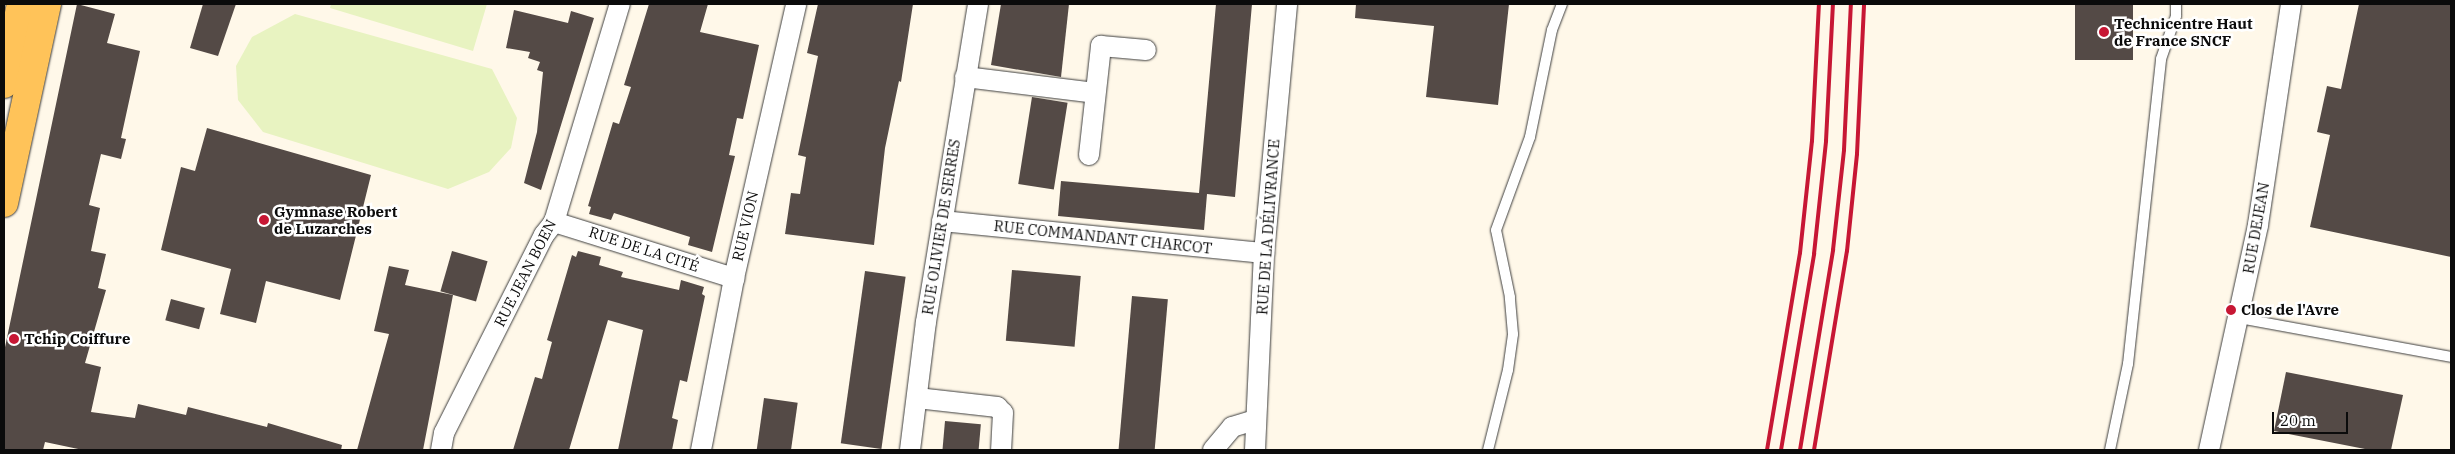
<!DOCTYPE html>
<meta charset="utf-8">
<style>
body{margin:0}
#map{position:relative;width:2455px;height:454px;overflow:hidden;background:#fff8e9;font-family:"IBM Plex Serif",serif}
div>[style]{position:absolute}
.pitch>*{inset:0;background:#e8f3c1}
.building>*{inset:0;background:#544a46;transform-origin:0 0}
.roads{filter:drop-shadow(0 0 1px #3e3e3e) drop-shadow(0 0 1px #3e3e3e)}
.lane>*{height:10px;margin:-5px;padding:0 5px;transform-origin:5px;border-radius:5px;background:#fff}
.street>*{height:20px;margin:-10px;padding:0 10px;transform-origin:10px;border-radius:10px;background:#fff}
.primary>*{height:28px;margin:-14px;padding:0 14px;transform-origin:14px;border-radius:14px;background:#ffc359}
.rail>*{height:4px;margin:-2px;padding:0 2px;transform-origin:2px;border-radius:2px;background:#c71734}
.dots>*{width:14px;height:14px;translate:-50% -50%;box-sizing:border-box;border:2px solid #fff;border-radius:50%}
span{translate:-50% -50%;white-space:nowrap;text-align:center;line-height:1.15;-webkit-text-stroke:5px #fff;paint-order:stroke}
.poi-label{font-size:15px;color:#0b0b0b;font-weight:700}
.left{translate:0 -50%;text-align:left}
.street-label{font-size:15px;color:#0b0b0b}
.frame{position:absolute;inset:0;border:5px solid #0b0b0b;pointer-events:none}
.scale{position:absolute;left:2272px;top:412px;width:76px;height:22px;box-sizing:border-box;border:2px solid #0b0b0b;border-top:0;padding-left:6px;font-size:15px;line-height:18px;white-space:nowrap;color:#0b0b0b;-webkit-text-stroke:4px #fff;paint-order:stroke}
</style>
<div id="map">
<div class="pitch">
<div style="clip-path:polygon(331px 4px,487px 4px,473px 51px,330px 8px)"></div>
<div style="clip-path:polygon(295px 14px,492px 69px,517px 118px,511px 148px,489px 172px,448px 189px,263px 132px,238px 100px,236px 66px,252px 37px)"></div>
</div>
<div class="building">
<div style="clip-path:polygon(77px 4px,115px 14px,107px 43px,140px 51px,121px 138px,126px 139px,121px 159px,101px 154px,89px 205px,100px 208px,91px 251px,106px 254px,98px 288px,106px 290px,85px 363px,101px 367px,91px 412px,135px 418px,138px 404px,186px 415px,188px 407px,267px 427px,268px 423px,342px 445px,341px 450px,83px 450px,45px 442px,43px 450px,4px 450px,4px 352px)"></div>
<div style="clip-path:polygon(203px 4px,236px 4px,218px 56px,190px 48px)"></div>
<div style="clip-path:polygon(649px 4px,708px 4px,700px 32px,759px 45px,743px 119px,737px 118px,729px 155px,735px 156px,712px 252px,688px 245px,690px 237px,614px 213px,611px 220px,589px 214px,591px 207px,588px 206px,613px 122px,619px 124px,631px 87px,624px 85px)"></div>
<div style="clip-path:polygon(818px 4px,913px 4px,901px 82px,899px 81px,885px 148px,874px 245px,785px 234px,791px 193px,800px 194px,806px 157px,798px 155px,818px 56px,807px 53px)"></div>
<div style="clip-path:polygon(1001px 4px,1069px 4px,1061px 77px,991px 65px)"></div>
<div style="clip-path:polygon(1216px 4px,1252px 4px,1235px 197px,1207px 194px,1204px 230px,1058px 216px,1061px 181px,1199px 193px)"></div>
<div style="clip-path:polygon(1356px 4px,1509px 4px,1498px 105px,1426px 97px,1434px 26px,1355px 18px)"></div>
<div style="left:2075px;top:4px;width:58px;height:56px"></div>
<div style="clip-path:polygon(2359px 4px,2451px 4px,2451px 257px,2310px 227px,2330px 135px,2317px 132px,2327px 86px,2341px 89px)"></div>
<div style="clip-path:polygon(514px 10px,568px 23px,571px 11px,594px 18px,541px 190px,524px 183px,537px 132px,543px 72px,537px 70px,540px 62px,528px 58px,530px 52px,506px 48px)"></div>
<div style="left:1032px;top:97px;width:36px;height:88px;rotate:9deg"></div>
<div style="clip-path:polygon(207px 128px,371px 175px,340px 300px,266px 281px,256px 323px,220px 314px,231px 269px,161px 250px,181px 167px,195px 171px)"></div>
<div style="left:452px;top:251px;width:37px;height:42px;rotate:16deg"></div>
<div style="clip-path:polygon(578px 251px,601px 257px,599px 265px,623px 272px,621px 277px,679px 290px,681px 280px,704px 287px,702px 294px,705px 296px,687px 382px,680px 380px,672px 418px,678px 420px,672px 450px,618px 450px,643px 330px,608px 320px,569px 450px,513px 450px,535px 377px,542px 379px,552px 342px,547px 340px,572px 255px,576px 257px)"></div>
<div style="clip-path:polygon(389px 266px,409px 270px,405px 285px,453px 295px,423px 450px,357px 450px,389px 334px,374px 331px)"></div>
<div style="left:1012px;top:270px;width:69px;height:71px;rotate:5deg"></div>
<div style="left:865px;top:271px;width:41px;height:174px;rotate:8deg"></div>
<div style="left:1132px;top:296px;width:36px;height:155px;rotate:5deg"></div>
<div style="left:171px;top:299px;width:35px;height:22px;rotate:15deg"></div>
<div style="clip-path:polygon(2286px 372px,2403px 395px,2391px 450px,2370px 450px,2274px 431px)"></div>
<div style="left:764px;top:398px;width:34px;height:52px;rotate:8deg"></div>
<div style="left:945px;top:421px;width:36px;height:29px;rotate:5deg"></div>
</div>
<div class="roads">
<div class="lane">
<div style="left:2239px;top:318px;width:216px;rotate:10.4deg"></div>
<div style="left:1488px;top:450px;width:82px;rotate:-76deg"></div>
<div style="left:1508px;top:370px;width:36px;rotate:-82deg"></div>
<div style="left:1513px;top:334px;width:37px;rotate:-95deg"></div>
<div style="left:1510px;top:297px;width:68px;rotate:-101.8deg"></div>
<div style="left:1496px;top:230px;width:99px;rotate:-69.9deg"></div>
<div style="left:1530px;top:137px;width:109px;rotate:-78.4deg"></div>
<div style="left:1552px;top:30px;width:28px;rotate:-69deg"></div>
<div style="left:2110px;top:450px;width:88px;rotate:-78.2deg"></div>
<div style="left:2128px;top:364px;width:307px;rotate:-83.8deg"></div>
<div style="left:2161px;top:59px;width:46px;rotate:-70.8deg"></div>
<div style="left:2176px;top:16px;width:12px;rotate:-90deg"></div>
</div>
<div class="street">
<div style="left:965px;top:77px;width:131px;rotate:7deg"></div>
<div style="left:1089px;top:155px;width:110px;rotate:-83.7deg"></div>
<div style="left:1101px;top:46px;width:45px;rotate:5.1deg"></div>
<div style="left:942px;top:221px;width:324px;rotate:5.7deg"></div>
<div style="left:554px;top:222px;width:189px;rotate:17.3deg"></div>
<div style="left:917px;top:398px;width:81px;rotate:6.4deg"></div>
<div style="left:997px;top:407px;width:8px;rotate:45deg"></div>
<div style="left:1003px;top:413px;width:37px;rotate:93deg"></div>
<div style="left:441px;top:450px;width:17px;rotate:-80deg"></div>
<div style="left:444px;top:433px;width:222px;rotate:-63.2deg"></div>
<div style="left:544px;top:235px;width:16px;rotate:-52deg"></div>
<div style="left:554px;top:222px;width:228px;rotate:-73.2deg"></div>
<div style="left:701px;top:450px;width:175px;rotate:-79.1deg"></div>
<div style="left:734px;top:278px;width:281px;rotate:-77.2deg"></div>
<div style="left:910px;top:450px;width:129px;rotate:-82.9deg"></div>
<div style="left:926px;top:322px;width:322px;rotate:-80.7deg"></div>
<div style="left:1213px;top:450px;width:30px;rotate:-50deg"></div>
<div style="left:1232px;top:427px;width:24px;rotate:-17deg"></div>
<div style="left:1255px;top:450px;width:197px;rotate:-87.4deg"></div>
<div style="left:1264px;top:253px;width:250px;rotate:-84.7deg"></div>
<div style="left:2209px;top:450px;width:230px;rotate:-77.7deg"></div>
<div style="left:2258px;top:225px;width:223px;rotate:-81.5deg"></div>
</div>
<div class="primary">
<div style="left:4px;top:84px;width:82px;rotate:-78deg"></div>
<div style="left:4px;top:203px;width:204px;rotate:-77.8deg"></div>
</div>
</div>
<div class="rail">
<div style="left:1767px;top:450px;width:200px;rotate:-80.5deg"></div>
<div style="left:1800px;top:253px;width:113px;rotate:-83.9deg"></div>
<div style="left:1812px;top:141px;width:137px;rotate:-87.1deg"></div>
<div style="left:1781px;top:450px;width:199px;rotate:-80.4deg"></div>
<div style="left:1814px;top:254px;width:114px;rotate:-83.9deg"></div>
<div style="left:1826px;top:141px;width:137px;rotate:-87.1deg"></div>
<div style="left:1800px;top:450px;width:203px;rotate:-80.6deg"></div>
<div style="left:1833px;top:250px;width:101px;rotate:-83.7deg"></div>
<div style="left:1844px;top:150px;width:146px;rotate:-87.3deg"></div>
<div style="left:1814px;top:450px;width:202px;rotate:-80.6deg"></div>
<div style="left:1847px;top:251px;width:98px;rotate:-84.1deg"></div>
<div style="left:1857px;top:154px;width:150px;rotate:-87.3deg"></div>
</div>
<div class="dots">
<div style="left:2104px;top:32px;background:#c71734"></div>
<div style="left:264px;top:220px;background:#c71734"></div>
<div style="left:2231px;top:310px;background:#c71734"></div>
<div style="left:14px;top:339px;background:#c71734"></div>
</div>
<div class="poi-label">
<span class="left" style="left:2114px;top:32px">Technicentre Haut<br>de France SNCF</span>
<span class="left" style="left:274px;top:220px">Gymnase Robert<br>de Luzarches</span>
<span class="left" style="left:2241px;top:310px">Clos de l'Avre</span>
<span class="left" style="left:24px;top:339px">Tchip Coiffure</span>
</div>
<div class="street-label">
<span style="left:745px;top:226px;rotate:-77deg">RUE VION</span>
<span style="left:941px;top:227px;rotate:-81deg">RUE OLIVIER DE SERRES</span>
<span style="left:1268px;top:227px;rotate:-86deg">RUE DE LA DÉLIVRANCE</span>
<span style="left:2256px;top:228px;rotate:-80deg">RUE DEJEAN</span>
<span style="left:1103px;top:237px;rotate:6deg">RUE COMMANDANT CHARCOT</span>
<span style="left:644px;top:249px;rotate:18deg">RUE DE LA CITÉ</span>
<span style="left:525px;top:273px;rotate:-63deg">RUE JEAN BOEN</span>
</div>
<div class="frame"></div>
<div class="scale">20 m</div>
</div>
